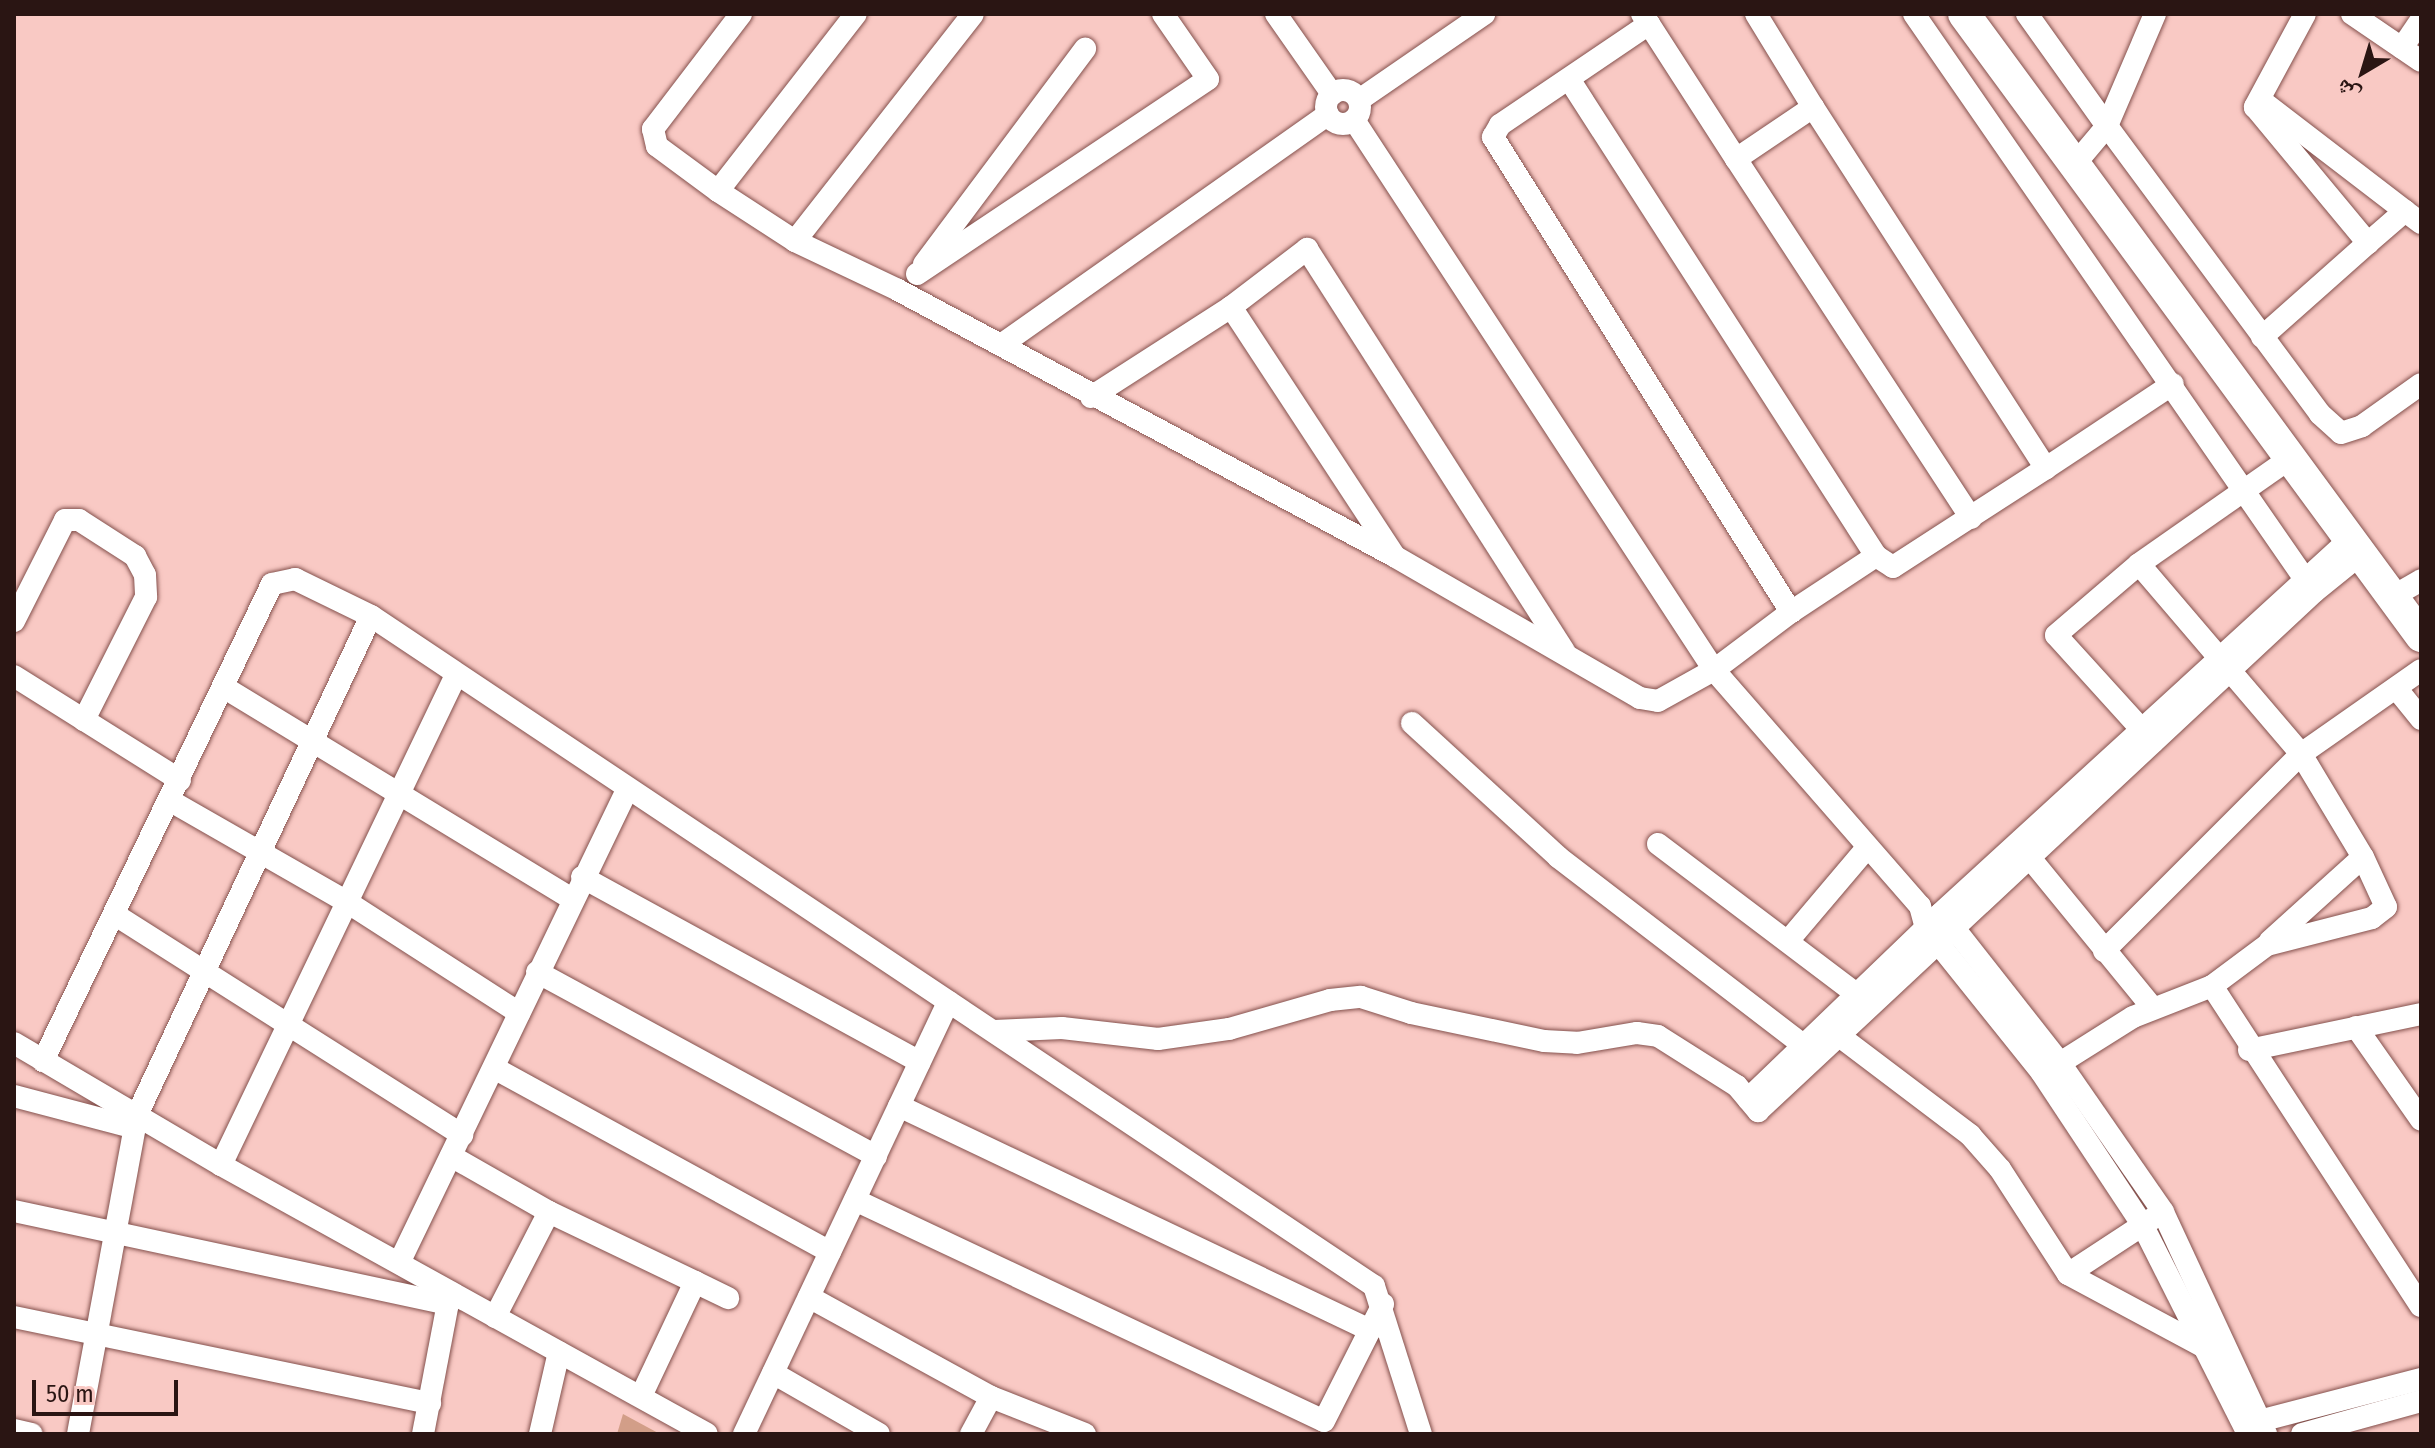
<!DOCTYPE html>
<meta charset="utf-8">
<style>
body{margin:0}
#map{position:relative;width:2435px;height:1448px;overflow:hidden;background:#f9c9c4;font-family:"Fira Sans Condensed","Noto Naskh Arabic",sans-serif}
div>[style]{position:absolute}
.building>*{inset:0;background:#d29e88}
.roads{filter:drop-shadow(0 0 2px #84514d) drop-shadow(0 0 2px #84514d)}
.street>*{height:22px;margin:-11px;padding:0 11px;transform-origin:11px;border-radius:11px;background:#fff}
.street>.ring{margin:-11px;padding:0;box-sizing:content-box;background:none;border:22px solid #fff;border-radius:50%}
.secondary>*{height:32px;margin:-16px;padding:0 16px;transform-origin:16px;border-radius:16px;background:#fff}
span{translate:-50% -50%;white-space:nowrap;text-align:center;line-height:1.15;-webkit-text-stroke:7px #f9c9c4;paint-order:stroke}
.frame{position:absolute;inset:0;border:16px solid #2a1513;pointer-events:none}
.north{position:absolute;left:2323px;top:32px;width:80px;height:80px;-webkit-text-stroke:6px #f9c9c4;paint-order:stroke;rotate:218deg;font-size:22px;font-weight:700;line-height:32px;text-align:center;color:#2a1513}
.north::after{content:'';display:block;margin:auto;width:28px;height:36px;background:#2a1513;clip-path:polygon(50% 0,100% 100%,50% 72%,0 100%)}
.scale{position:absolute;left:32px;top:1380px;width:146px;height:36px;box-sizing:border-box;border:4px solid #2a1513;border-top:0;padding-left:10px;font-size:24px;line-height:28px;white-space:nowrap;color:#2a1513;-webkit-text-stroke:6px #f9c9c4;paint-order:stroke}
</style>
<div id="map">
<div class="building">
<div style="clip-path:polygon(623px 1414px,660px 1434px,617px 1434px)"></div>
</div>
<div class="roads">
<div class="street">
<div style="left:741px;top:14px;width:145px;rotate:127.4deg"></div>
<div style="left:653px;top:129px;width:17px;rotate:77deg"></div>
<div style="left:657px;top:146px;width:76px;rotate:36.4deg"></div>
<div style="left:718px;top:191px;width:92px;rotate:33deg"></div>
<div style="left:795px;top:241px;width:114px;rotate:25.4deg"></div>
<div style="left:898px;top:290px;width:563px;rotate:28.2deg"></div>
<div style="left:1394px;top:556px;width:284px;rotate:30deg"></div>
<div style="left:1640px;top:698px;width:18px;rotate:9deg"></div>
<div style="left:1658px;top:701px;width:64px;rotate:-29deg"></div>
<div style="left:1714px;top:670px;width:313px;rotate:48.9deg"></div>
<div style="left:1920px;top:906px;width:23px;rotate:75deg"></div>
<div style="left:1926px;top:928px;width:186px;rotate:51.3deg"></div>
<div style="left:2042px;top:1073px;width:181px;rotate:56.5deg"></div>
<div style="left:2142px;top:1224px;width:235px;rotate:63.2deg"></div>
<div style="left:1276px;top:14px;width:98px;rotate:55deg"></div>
<div style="left:1642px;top:14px;width:12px;rotate:55deg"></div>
<div style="left:1649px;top:24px;width:180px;rotate:145.9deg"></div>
<div style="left:1500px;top:125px;width:14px;rotate:120deg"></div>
<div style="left:1493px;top:137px;width:561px;rotate:57.9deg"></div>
<div style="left:1791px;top:612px;width:102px;rotate:-33.4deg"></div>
<div style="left:1876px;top:556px;width:20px;rotate:33deg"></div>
<div style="left:1893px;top:567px;width:182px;rotate:-32.9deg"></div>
<div style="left:1756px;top:14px;width:109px;rotate:58.5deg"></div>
<div style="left:1914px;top:14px;width:698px;rotate:55.33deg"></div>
<div style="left:2027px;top:14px;width:138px;rotate:54.5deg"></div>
<div style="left:2305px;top:14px;width:106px;rotate:118.3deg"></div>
<div style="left:2255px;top:107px;width:177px;rotate:50.3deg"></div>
<div style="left:2368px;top:243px;width:49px;rotate:-40.9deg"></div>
<div style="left:2405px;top:211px;width:20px;rotate:37deg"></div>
<div style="left:2352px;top:14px;width:83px;rotate:34.3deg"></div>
<div style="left:1649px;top:24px;width:161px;rotate:57.2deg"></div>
<div style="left:2402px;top:48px;width:34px;rotate:-56deg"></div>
<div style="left:1569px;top:79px;width:567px;rotate:57.23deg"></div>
<div class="ring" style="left:1326px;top:90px;width:12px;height:12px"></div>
<div style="left:1359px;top:100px;width:152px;rotate:-34.5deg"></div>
<div style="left:2263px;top:102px;width:179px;rotate:37.5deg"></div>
<div style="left:1354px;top:120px;width:657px;rotate:56.79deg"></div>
<div style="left:1714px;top:670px;width:96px;rotate:-37deg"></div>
<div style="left:2107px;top:126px;width:122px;rotate:-66.8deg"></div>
<div style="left:2075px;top:164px;width:50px;rotate:-49.9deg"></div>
<div style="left:2107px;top:126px;width:358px;rotate:53.5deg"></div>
<div style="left:2320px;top:414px;width:28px;rotate:42deg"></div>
<div style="left:2341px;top:433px;width:22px;rotate:-18deg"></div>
<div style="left:2362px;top:426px;width:72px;rotate:-35.4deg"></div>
<div style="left:718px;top:191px;width:224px;rotate:-52.1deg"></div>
<div style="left:795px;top:241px;width:288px;rotate:-51.9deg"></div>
<div style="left:924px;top:264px;width:269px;rotate:-53.2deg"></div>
<div style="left:917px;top:274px;width:350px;rotate:-33.8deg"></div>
<div style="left:1208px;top:79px;width:79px;rotate:-124.7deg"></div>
<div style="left:1231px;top:307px;width:295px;rotate:56.7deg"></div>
<div style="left:2262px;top:337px;width:142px;rotate:-41.6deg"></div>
<div style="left:1001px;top:345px;width:400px;rotate:-35.2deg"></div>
<div style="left:1091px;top:397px;width:166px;rotate:-32.7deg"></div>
<div style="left:1231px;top:307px;width:96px;rotate:-37.3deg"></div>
<div style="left:1307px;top:249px;width:477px;rotate:57.4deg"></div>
<div style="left:1971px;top:518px;width:429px;rotate:-123.2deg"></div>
<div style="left:1736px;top:159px;width:93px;rotate:-34deg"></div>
<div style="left:1813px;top:107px;width:430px;rotate:57.2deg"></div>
<div style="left:2046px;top:468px;width:152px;rotate:-33.5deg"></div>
<div style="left:2139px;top:564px;width:187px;rotate:-35deg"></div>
<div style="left:2392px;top:597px;width:34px;rotate:-30deg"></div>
<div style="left:14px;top:621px;width:113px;rotate:-63.2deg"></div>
<div style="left:65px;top:520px;width:14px"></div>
<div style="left:79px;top:520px;width:67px;rotate:32.7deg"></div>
<div style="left:135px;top:556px;width:21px;rotate:62deg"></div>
<div style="left:145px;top:575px;width:22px;rotate:87deg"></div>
<div style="left:146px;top:597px;width:138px;rotate:116.8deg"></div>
<div style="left:14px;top:676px;width:196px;rotate:32.1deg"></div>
<div style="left:225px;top:688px;width:406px;rotate:31.3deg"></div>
<div style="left:2396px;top:688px;width:40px;rotate:51deg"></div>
<div style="left:1412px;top:723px;width:198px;rotate:42.5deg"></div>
<div style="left:1558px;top:857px;width:320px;rotate:37.5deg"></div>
<div style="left:2153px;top:742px;width:144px;rotate:-132.2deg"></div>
<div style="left:2056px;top:635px;width:109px;rotate:-40.5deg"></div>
<div style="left:2139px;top:564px;width:250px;rotate:49.5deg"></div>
<div style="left:2301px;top:754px;width:146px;rotate:-35deg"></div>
<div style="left:169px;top:800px;width:205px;rotate:29.8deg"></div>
<div style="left:347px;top:902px;width:205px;rotate:32.8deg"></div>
<div style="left:1658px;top:844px;width:262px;rotate:37.1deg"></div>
<div style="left:2021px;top:847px;width:207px;rotate:50.7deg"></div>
<div style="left:582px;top:877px;width:385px;rotate:28.7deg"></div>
<div style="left:117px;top:916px;width:409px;rotate:32.4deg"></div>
<div style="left:1946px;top:918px;width:184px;rotate:51.8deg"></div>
<div style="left:2060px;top:1063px;width:181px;rotate:55.3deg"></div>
<div style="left:2163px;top:1212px;width:245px;rotate:65.1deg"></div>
<div style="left:1788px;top:941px;width:122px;rotate:-49.7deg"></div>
<div style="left:2270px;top:941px;width:125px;rotate:-42.1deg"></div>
<div style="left:2104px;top:951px;width:279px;rotate:-45deg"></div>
<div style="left:2301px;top:754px;width:120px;rotate:59deg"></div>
<div style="left:2363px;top:857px;width:55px;rotate:65.3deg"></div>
<div style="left:2386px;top:907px;width:18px;rotate:142deg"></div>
<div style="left:2372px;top:918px;width:108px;rotate:165.6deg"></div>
<div style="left:2267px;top:945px;width:69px;rotate:143.3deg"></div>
<div style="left:2212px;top:986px;width:382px;rotate:56.9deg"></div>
<div style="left:537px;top:972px;width:386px;rotate:28.5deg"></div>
<div style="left:2356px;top:1027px;width:113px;rotate:55deg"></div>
<div style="left:994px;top:1031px;width:68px;rotate:-2.5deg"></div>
<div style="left:1062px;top:1028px;width:97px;rotate:6.5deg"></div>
<div style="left:1158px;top:1039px;width:72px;rotate:-8deg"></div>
<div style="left:1229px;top:1029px;width:105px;rotate:-16deg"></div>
<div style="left:1330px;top:1000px;width:31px;rotate:-6deg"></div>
<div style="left:1361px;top:997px;width:52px;rotate:17.7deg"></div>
<div style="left:1411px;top:1013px;width:136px;rotate:11.9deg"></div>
<div style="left:1544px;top:1041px;width:33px;rotate:3deg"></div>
<div style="left:1577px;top:1043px;width:61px;rotate:-9.5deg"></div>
<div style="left:1637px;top:1033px;width:21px;rotate:8deg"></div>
<div style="left:1658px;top:1036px;width:93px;rotate:32.3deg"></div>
<div style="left:1737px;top:1086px;width:33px;rotate:50deg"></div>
<div style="left:1758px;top:1111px;width:761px;rotate:-43.03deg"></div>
<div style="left:2314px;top:592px;width:60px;rotate:-39deg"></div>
<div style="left:1838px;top:1035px;width:166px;rotate:37.1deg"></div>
<div style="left:1970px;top:1135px;width:45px;rotate:48.6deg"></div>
<div style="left:2000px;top:1169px;width:125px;rotate:57.1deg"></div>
<div style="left:2068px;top:1274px;width:154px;rotate:28.2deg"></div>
<div style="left:14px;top:1043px;width:240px;rotate:30.5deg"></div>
<div style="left:221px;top:1165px;width:555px;rotate:28.96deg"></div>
<div style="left:2249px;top:1050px;width:176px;rotate:-11.8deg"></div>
<div style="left:43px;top:1061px;width:529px;rotate:-64.36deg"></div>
<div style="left:272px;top:584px;width:24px;rotate:-12deg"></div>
<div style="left:295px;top:579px;width:85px;rotate:26deg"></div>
<div style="left:371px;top:616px;width:1206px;rotate:33.74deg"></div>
<div style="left:1374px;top:1286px;width:155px;rotate:72.4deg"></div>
<div style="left:2060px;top:1063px;width:86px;rotate:-32.2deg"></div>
<div style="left:2133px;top:1017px;width:85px;rotate:-21.4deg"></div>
<div style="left:494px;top:1068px;width:383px;rotate:28.7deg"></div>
<div style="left:14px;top:1096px;width:125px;rotate:14.8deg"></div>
<div style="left:1748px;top:1099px;width:268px;rotate:-43.9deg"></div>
<div style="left:1941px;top:913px;width:554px;rotate:-42.44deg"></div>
<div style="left:899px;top:1106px;width:522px;rotate:25.44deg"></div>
<div style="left:451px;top:1156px;width:113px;rotate:29.7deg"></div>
<div style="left:549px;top:1212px;width:162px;rotate:25.6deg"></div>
<div style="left:695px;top:1282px;width:126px;rotate:115.3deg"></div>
<div style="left:221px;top:1165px;width:543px;rotate:-64.38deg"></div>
<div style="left:855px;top:1200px;width:518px;rotate:25.23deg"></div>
<div style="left:1324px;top:1421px;width:131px;rotate:-63.2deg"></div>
<div style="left:14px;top:1211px;width:444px;rotate:12.1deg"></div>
<div style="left:400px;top:1261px;width:523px;rotate:-64.27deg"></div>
<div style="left:2068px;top:1274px;width:104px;rotate:-33.2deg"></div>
<div style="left:695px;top:1282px;width:37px;rotate:26deg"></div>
<div style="left:809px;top:1297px;width:208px;rotate:28.8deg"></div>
<div style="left:991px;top:1397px;width:101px;rotate:21.5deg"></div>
<div style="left:14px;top:1317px;width:425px;rotate:11.7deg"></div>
<div style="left:495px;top:1317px;width:118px;rotate:-62.8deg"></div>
<div style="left:773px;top:1373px;width:122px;rotate:29.9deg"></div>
<div style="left:2248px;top:1424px;width:179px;rotate:-14.6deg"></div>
<div style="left:14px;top:1430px;width:18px;rotate:13deg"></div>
<div style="left:78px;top:1434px;width:324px;rotate:-79.5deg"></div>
<div style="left:137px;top:1115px;width:551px;rotate:-64.88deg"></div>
<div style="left:423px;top:1434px;width:144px;rotate:-79.2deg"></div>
<div style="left:540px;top:1434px;width:84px;rotate:-77deg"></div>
<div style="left:744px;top:1434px;width:478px;rotate:-64.7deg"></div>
<div style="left:971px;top:1434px;width:42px;rotate:-61.6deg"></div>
<div style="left:2302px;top:1434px;width:123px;rotate:-15.5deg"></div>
</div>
<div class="secondary">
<div style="left:1964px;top:14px;width:772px;rotate:53.69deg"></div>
</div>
</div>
<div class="frame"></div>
<div class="north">ش</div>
<div class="scale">50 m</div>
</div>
